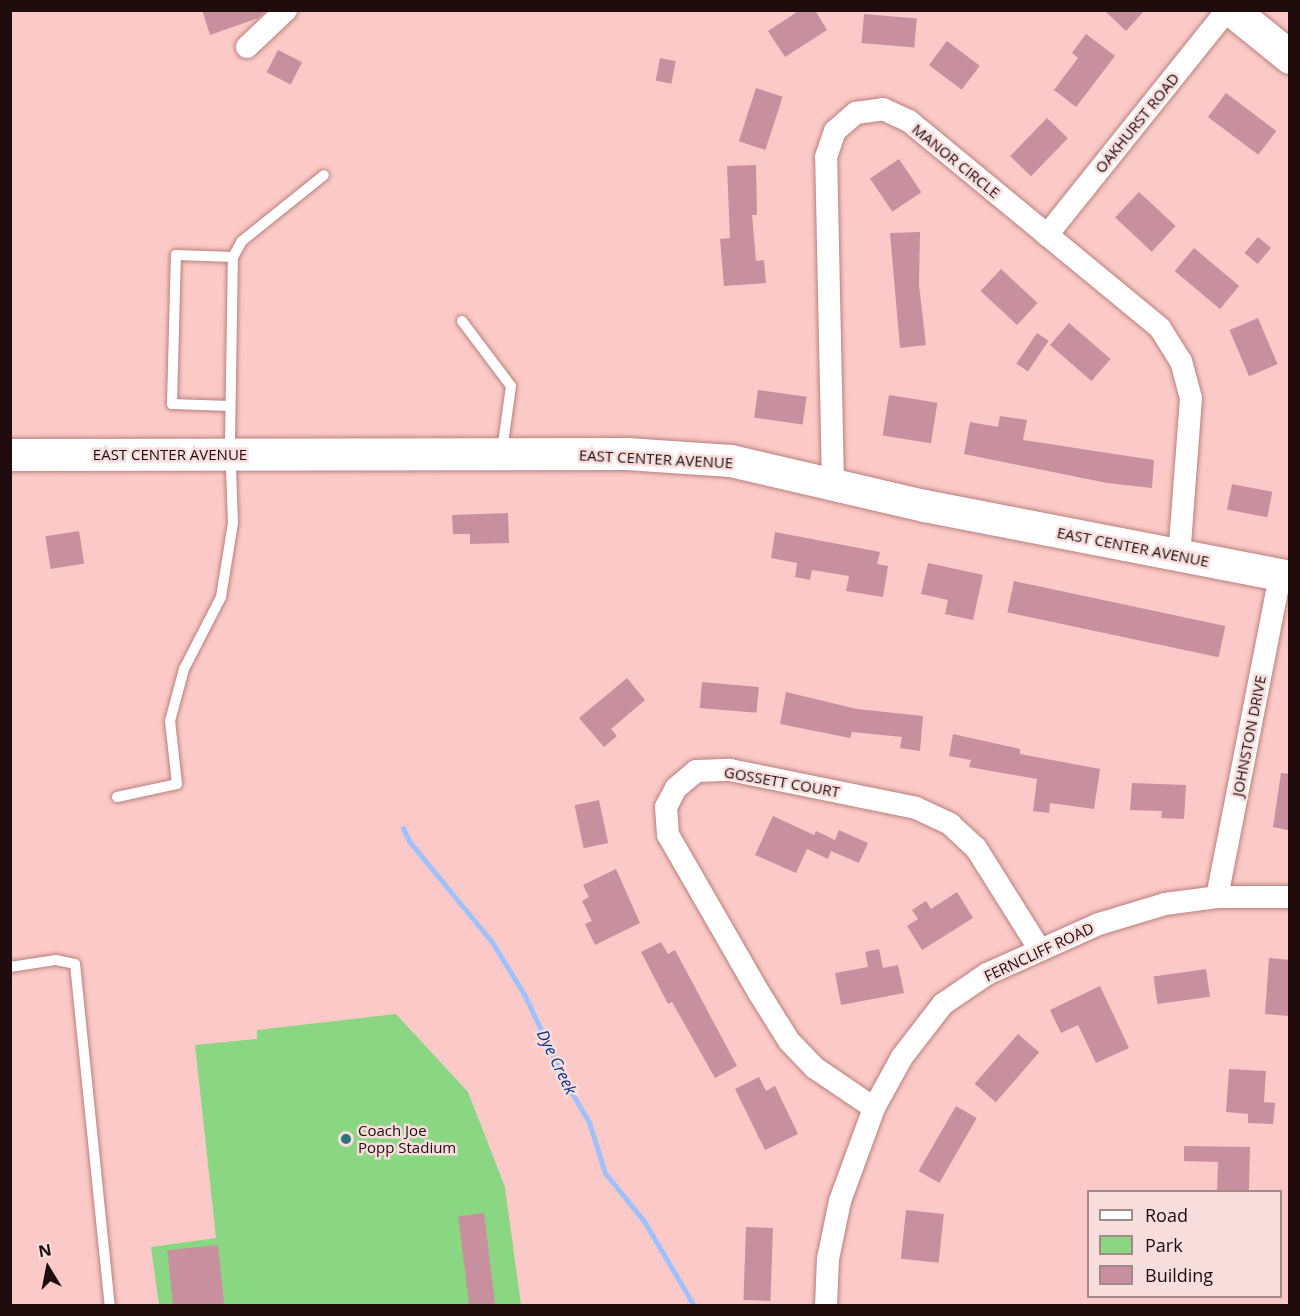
<!DOCTYPE html>
<style>
body{margin:0}
#map{position:relative;width:1300px;height:1316px;overflow:hidden;background:#fbc9c7;font-family:"Open Sans",sans-serif}
div>[style]{position:absolute}
.green>*{inset:0;background:#8bd682}
.stream>*{height:5px;margin:-2.5px;padding:0 2.5px;transform-origin:2.5px;border-radius:2.5px;background:#9fc1fe}
.building>*{inset:0;background:#c8909f;transform-origin:0 0}
.roads{filter:drop-shadow(0 0 2px #b8807e) drop-shadow(0 0 2px #b8807e)}
.lane>*{height:10px;margin:-5px;padding:0 5px;transform-origin:5px;border-radius:5px;background:#fff}
.street>*{height:22px;margin:-11px;padding:0 11px;transform-origin:11px;border-radius:11px;background:#fff}
.secondary>*{height:32px;margin:-16px;padding:0 16px;transform-origin:16px;border-radius:16px;background:#fff}
.primary>*{height:33px;margin:-16.5px;padding:0 16.5px;transform-origin:16.5px;border-radius:16.5px;background:#fff}
.dots>*{width:16px;height:16px;translate:-50% -50%;box-sizing:border-box;border:3px solid #f7dedc;border-radius:50%}
span{translate:-50% -50%;white-space:nowrap;text-align:center;line-height:1.15;-webkit-text-stroke:5px #f7dedc;paint-order:stroke}
.street-label{font-size:15px;color:#200c0c}
.poi-label{font-size:15px;color:#200c0c}
.left{translate:0 -50%;text-align:left}
.water-label{font-size:16px;color:#033085;font-style:italic}
.frame{position:absolute;inset:0;border:12px solid #200c0c;pointer-events:none}
.legend{position:absolute;left:1087px;top:1190px;width:195px;height:108px;box-sizing:border-box;background:#f7dedc;border:2px solid #a18a89;margin:0;padding:8px 10px;list-style:none;font-size:18px;color:#200c0c}
.legend li{display:flex;align-items:center;gap:12px;height:30px}
.legend b{width:30px;border:2px solid #a18a89}
.north{position:absolute;left:18px;top:1238px;width:60px;height:60px;-webkit-text-stroke:4px #f7dedc;paint-order:stroke;rotate:350deg;font-size:16px;font-weight:700;line-height:24px;text-align:center;color:#200c0c}
.north::after{content:'';display:block;margin:auto;width:21px;height:27px;background:#200c0c;clip-path:polygon(50% 0,100% 100%,50% 72%,0 100%)}
</style>
<div id="map">
<div class="green">
<div style="clip-path:polygon(396px 1014px,468px 1092px,505px 1187px,521px 1305px,159px 1305px,151px 1247px,216px 1238px,195px 1045px,257px 1039px,257px 1030px)"></div>
</div>
<div class="stream">
<div style="left:403px;top:828px;width:14px;rotate:65deg"></div>
<div style="left:409px;top:841px;width:131px;rotate:50.6deg"></div>
<div style="left:492px;top:942px;width:61px;rotate:58.4deg"></div>
<div style="left:524px;top:994px;width:98px;rotate:64.7deg"></div>
<div style="left:566px;top:1083px;width:45px;rotate:59.5deg"></div>
<div style="left:589px;top:1122px;width:53px;rotate:72.6deg"></div>
<div style="left:605px;top:1173px;width:62px;rotate:50.9deg"></div>
<div style="left:644px;top:1221px;width:99px;rotate:59.5deg"></div>
</div>
<div class="building">
<div style="clip-path:polygon(202px 10px,266px 10px,258px 18px,210px 35px)"></div>
<div style="clip-path:polygon(800px 10px,815px 10px,827px 30px,785px 57px,768px 31px)"></div>
<div style="clip-path:polygon(1104px 10px,1145px 10px,1126px 31px)"></div>
<div style="left:864px;top:14px;width:53px;height:29px;rotate:5deg"></div>
<div style="clip-path:polygon(1086px 34px,1115px 56px,1076px 107px,1054px 90px,1078px 58px,1072px 53px)"></div>
<div style="left:947px;top:41px;width:41px;height:30px;rotate:37deg"></div>
<div style="left:278px;top:50px;width:27px;height:25px;rotate:27deg"></div>
<div style="left:660px;top:58px;width:16px;height:23px;rotate:11deg"></div>
<div style="left:756px;top:88px;width:28px;height:56px;rotate:18deg"></div>
<div style="left:1226px;top:93px;width:63px;height:30px;rotate:37deg"></div>
<div style="left:1047px;top:118px;width:29px;height:53px;rotate:44deg"></div>
<div style="left:899px;top:159px;width:40px;height:35px;rotate:56deg"></div>
<div style="clip-path:polygon(756px 165px,757px 215px,752px 215px,756px 261px,764px 260px,766px 283px,724px 286px,720px 239px,730px 238px,727px 166px)"></div>
<div style="left:1139px;top:192px;width:50px;height:35px;rotate:43deg"></div>
<div style="clip-path:polygon(920px 232px,919px 285px,926px 345px,900px 348px,890px 233px)"></div>
<div style="left:1258px;top:237px;width:17px;height:21px;rotate:40deg"></div>
<div style="left:1194px;top:248px;width:59px;height:30px;rotate:40deg"></div>
<div style="left:1001px;top:269px;width:50px;height:30px;rotate:43deg"></div>
<div style="left:1258px;top:318px;width:50px;height:31px;rotate:67deg"></div>
<div style="left:1069px;top:323px;width:55px;height:29px;rotate:41deg"></div>
<div style="left:1037px;top:333px;width:14px;height:37px;rotate:34deg"></div>
<div style="left:758px;top:390px;width:49px;height:28px;rotate:8deg"></div>
<div style="left:889px;top:395px;width:49px;height:41px;rotate:9deg"></div>
<div style="clip-path:polygon(1000px 416px,1027px 420px,1023px 440px,1154px 460px,1152px 488px,1107px 483px,964px 454px,970px 422px,998px 427px)"></div>
<div style="left:1232px;top:484px;width:41px;height:26px;rotate:11deg"></div>
<div style="clip-path:polygon(508px 513px,509px 543px,470px 544px,470px 534px,453px 534px,452px 515px)"></div>
<div style="left:79px;top:531px;width:33px;height:34px;rotate:81deg"></div>
<div style="clip-path:polygon(775px 532px,880px 552px,877px 564px,888px 566px,883px 597px,846px 591px,849px 576px,812px 570px,810px 580px,795px 577px,797px 563px,771px 558px)"></div>
<div style="clip-path:polygon(928px 563px,983px 575px,973px 620px,945px 614px,948px 600px,921px 594px)"></div>
<div style="left:1014px;top:581px;width:216px;height:32px;rotate:12deg"></div>
<div style="clip-path:polygon(627px 678px,645px 700px,611px 729px,617px 736px,604px 747px,579px 718px)"></div>
<div style="left:702px;top:682px;width:57px;height:26px;rotate:5deg"></div>
<div style="clip-path:polygon(786px 692px,857px 709px,923px 716px,920px 751px,900px 748px,902px 737px,852px 732px,850px 738px,780px 724px)"></div>
<div style="clip-path:polygon(953px 734px,1020px 749px,1020px 754px,1100px 769px,1094px 809px,1050px 803px,1049px 813px,1033px 811px,1037px 779px,969px 767px,971px 760px,949px 756px)"></div>
<div style="clip-path:polygon(1281px 773px,1290px 774px,1288px 830px,1273px 827px)"></div>
<div style="clip-path:polygon(1132px 783px,1186px 785px,1184px 819px,1161px 818px,1162px 811px,1130px 810px)"></div>
<div style="left:599px;top:800px;width:44px;height:25px;rotate:78deg"></div>
<div style="clip-path:polygon(773px 816px,814px 835px,816px 831px,835px 840px,839px 830px,868px 843px,859px 863px,831px 851px,828px 859px,807px 849px,796px 873px,755px 855px)"></div>
<div style="clip-path:polygon(616px 869px,640px 923px,595px 945px,585px 924px,592px 921px,582px 901px,589px 897px,583px 885px)"></div>
<div style="clip-path:polygon(957px 892px,973px 918px,922px 950px,907px 926px,918px 919px,912px 910px,926px 901px,931px 909px)"></div>
<div style="clip-path:polygon(661px 942px,668px 954px,675px 950px,737px 1066px,715px 1078px,672px 1002px,668px 1004px,641px 952px)"></div>
<div style="clip-path:polygon(879px 949px,883px 968px,898px 965px,904px 993px,841px 1005px,835px 973px,868px 967px,865px 952px)"></div>
<div style="clip-path:polygon(1269px 958px,1290px 960px,1290px 1016px,1265px 1014px)"></div>
<div style="left:1206px;top:969px;width:28px;height:53px;rotate:82deg"></div>
<div style="clip-path:polygon(1100px 986px,1129px 1048px,1096px 1063px,1078px 1025px,1061px 1033px,1050px 1010px)"></div>
<div style="left:1018px;top:1034px;width:28px;height:66px;rotate:41deg"></div>
<div style="clip-path:polygon(1229px 1069px,1266px 1071px,1264px 1102px,1275px 1103px,1273px 1124px,1248px 1123px,1248px 1114px,1226px 1112px)"></div>
<div style="clip-path:polygon(759px 1077px,766px 1091px,775px 1086px,798px 1134px,765px 1150px,735px 1089px)"></div>
<div style="left:956px;top:1106px;width:24px;height:75px;rotate:30deg"></div>
<div style="clip-path:polygon(1184px 1146px,1250px 1147px,1249px 1191px,1217px 1191px,1218px 1162px,1184px 1161px)"></div>
<div style="left:906px;top:1210px;width:38px;height:49px;rotate:6deg"></div>
<div style="left:484px;top:1213px;width:93px;height:26px;rotate:83deg"></div>
<div style="left:746px;top:1227px;width:27px;height:73px;rotate:2deg"></div>
<div style="left:218px;top:1245px;width:60px;height:51px;rotate:84deg"></div>
</div>
<div class="roads">
<div class="lane">
<div style="left:462px;top:321px;width:81px;rotate:53deg"></div>
<div style="left:511px;top:386px;width:66px;rotate:97.9deg"></div>
<div style="left:230px;top:406px;width:58px;rotate:-178deg"></div>
<div style="left:172px;top:404px;width:149px;rotate:-88.5deg"></div>
<div style="left:176px;top:255px;width:57px;rotate:2deg"></div>
<div style="left:117px;top:797px;width:61px;rotate:-12.2deg"></div>
<div style="left:177px;top:784px;width:63px;rotate:-96.3deg"></div>
<div style="left:170px;top:721px;width:54px;rotate:-74.9deg"></div>
<div style="left:184px;top:669px;width:81px;rotate:-62.8deg"></div>
<div style="left:221px;top:597px;width:75px;rotate:-80.8deg"></div>
<div style="left:233px;top:523px;width:81px;rotate:-92.1deg"></div>
<div style="left:230px;top:442px;width:185px;rotate:-89.1deg"></div>
<div style="left:233px;top:257px;width:18px;rotate:-61deg"></div>
<div style="left:242px;top:241px;width:105px;rotate:-38.8deg"></div>
<div style="left:10px;top:967px;width:47px;rotate:-8.7deg"></div>
<div style="left:56px;top:960px;width:19px;rotate:12deg"></div>
<div style="left:75px;top:964px;width:344px;rotate:84.2deg"></div>
</div>
<div class="street">
<div style="left:247px;top:47px;width:54px;rotate:-43.5deg"></div>
<div style="left:1047px;top:235px;width:288px;rotate:-51.3deg"></div>
<div style="left:833px;top:484px;width:327px;rotate:-91.2deg"></div>
<div style="left:826px;top:157px;width:28px;rotate:-71deg"></div>
<div style="left:835px;top:131px;width:28px;rotate:-41deg"></div>
<div style="left:856px;top:113px;width:27px;rotate:-8deg"></div>
<div style="left:883px;top:109px;width:29px;rotate:25deg"></div>
<div style="left:909px;top:121px;width:325px;rotate:39.5deg"></div>
<div style="left:1160px;top:328px;width:39px;rotate:58deg"></div>
<div style="left:1181px;top:361px;width:38px;rotate:75deg"></div>
<div style="left:1191px;top:398px;width:158px;rotate:94.3deg"></div>
<div style="left:1217px;top:897px;width:328px;rotate:-78.9deg"></div>
<div style="left:874px;top:1108px;width:71px;rotate:-145.9deg"></div>
<div style="left:815px;top:1068px;width:37px;rotate:-134deg"></div>
<div style="left:789px;top:1041px;width:57px;rotate:-122deg"></div>
<div style="left:759px;top:993px;width:182px;rotate:-119.9deg"></div>
<div style="left:668px;top:835px;width:28px;rotate:-94deg"></div>
<div style="left:666px;top:807px;width:21px;rotate:-62deg"></div>
<div style="left:676px;top:788px;width:26px;rotate:-40deg"></div>
<div style="left:696px;top:771px;width:34px;rotate:-2deg"></div>
<div style="left:730px;top:770px;width:190px;rotate:11.5deg"></div>
<div style="left:916px;top:808px;width:38px;rotate:25deg"></div>
<div style="left:950px;top:824px;width:35px;rotate:43deg"></div>
<div style="left:976px;top:848px;width:120px;rotate:57.9deg"></div>
<div style="left:826px;top:1306px;width:47px;rotate:-87.6deg"></div>
<div style="left:828px;top:1259px;width:59px;rotate:-78.3deg"></div>
<div style="left:840px;top:1201px;width:99px;rotate:-69.9deg"></div>
<div style="left:874px;top:1108px;width:58px;rotate:-61.2deg"></div>
<div style="left:902px;top:1057px;width:67px;rotate:-52.3deg"></div>
<div style="left:943px;top:1004px;width:53px;rotate:-34.3deg"></div>
<div style="left:987px;top:974px;width:123px;rotate:-24.1deg"></div>
<div style="left:1099px;top:924px;width:69px;rotate:-16.9deg"></div>
<div style="left:1165px;top:904px;width:52px;rotate:-7.7deg"></div>
<div style="left:1217px;top:897px;width:73px"></div>
</div>
<div class="secondary">
<div style="left:10px;top:455px;width:617px;rotate:-0.09deg"></div>
<div style="left:627px;top:454px;width:104px;rotate:3.9deg"></div>
<div style="left:731px;top:461px;width:199px;rotate:13.1deg"></div>
<div style="left:925px;top:506px;width:372px;rotate:11deg"></div>
</div>
<div class="primary">
<div style="left:1232px;top:10px;width:75px;rotate:39deg"></div>
</div>
</div>
<div class="dots">
<div style="left:346px;top:1139px;background:#2a7479"></div>
</div>
<div class="street-label">
<span style="left:1137px;top:123px;rotate:-51deg">OAKHURST ROAD</span>
<span style="left:956px;top:161px;rotate:39deg">MANOR CIRCLE</span>
<span style="left:170px;top:455px">EAST CENTER AVENUE</span>
<span style="left:656px;top:459px;rotate:3deg">EAST CENTER AVENUE</span>
<span style="left:1133px;top:547px;rotate:11deg">EAST CENTER AVENUE</span>
<span style="left:1249px;top:736px;rotate:-79deg">JOHNSTON DRIVE</span>
<span style="left:782px;top:782px;rotate:10deg">GOSSETT COURT</span>
<span style="left:1039px;top:952px;rotate:-25deg">FERNCLIFF ROAD</span>
</div>
<div class="poi-label">
<span class="left" style="left:358px;top:1139px">Coach Joe<br>Popp Stadium</span>
</div>
<div class="water-label">
<span style="left:557px;top:1062px;rotate:64deg">Dye Creek</span>
</div>
<div class="frame"></div>
<ul class="legend">
<li><b style="height:8px;background:#fff"></b>Road</li>
<li><b style="height:16px;background:#8bd682"></b>Park</li>
<li><b style="height:16px;background:#c8909f"></b>Building</li>
</ul>
<div class="north">N</div>
</div>
